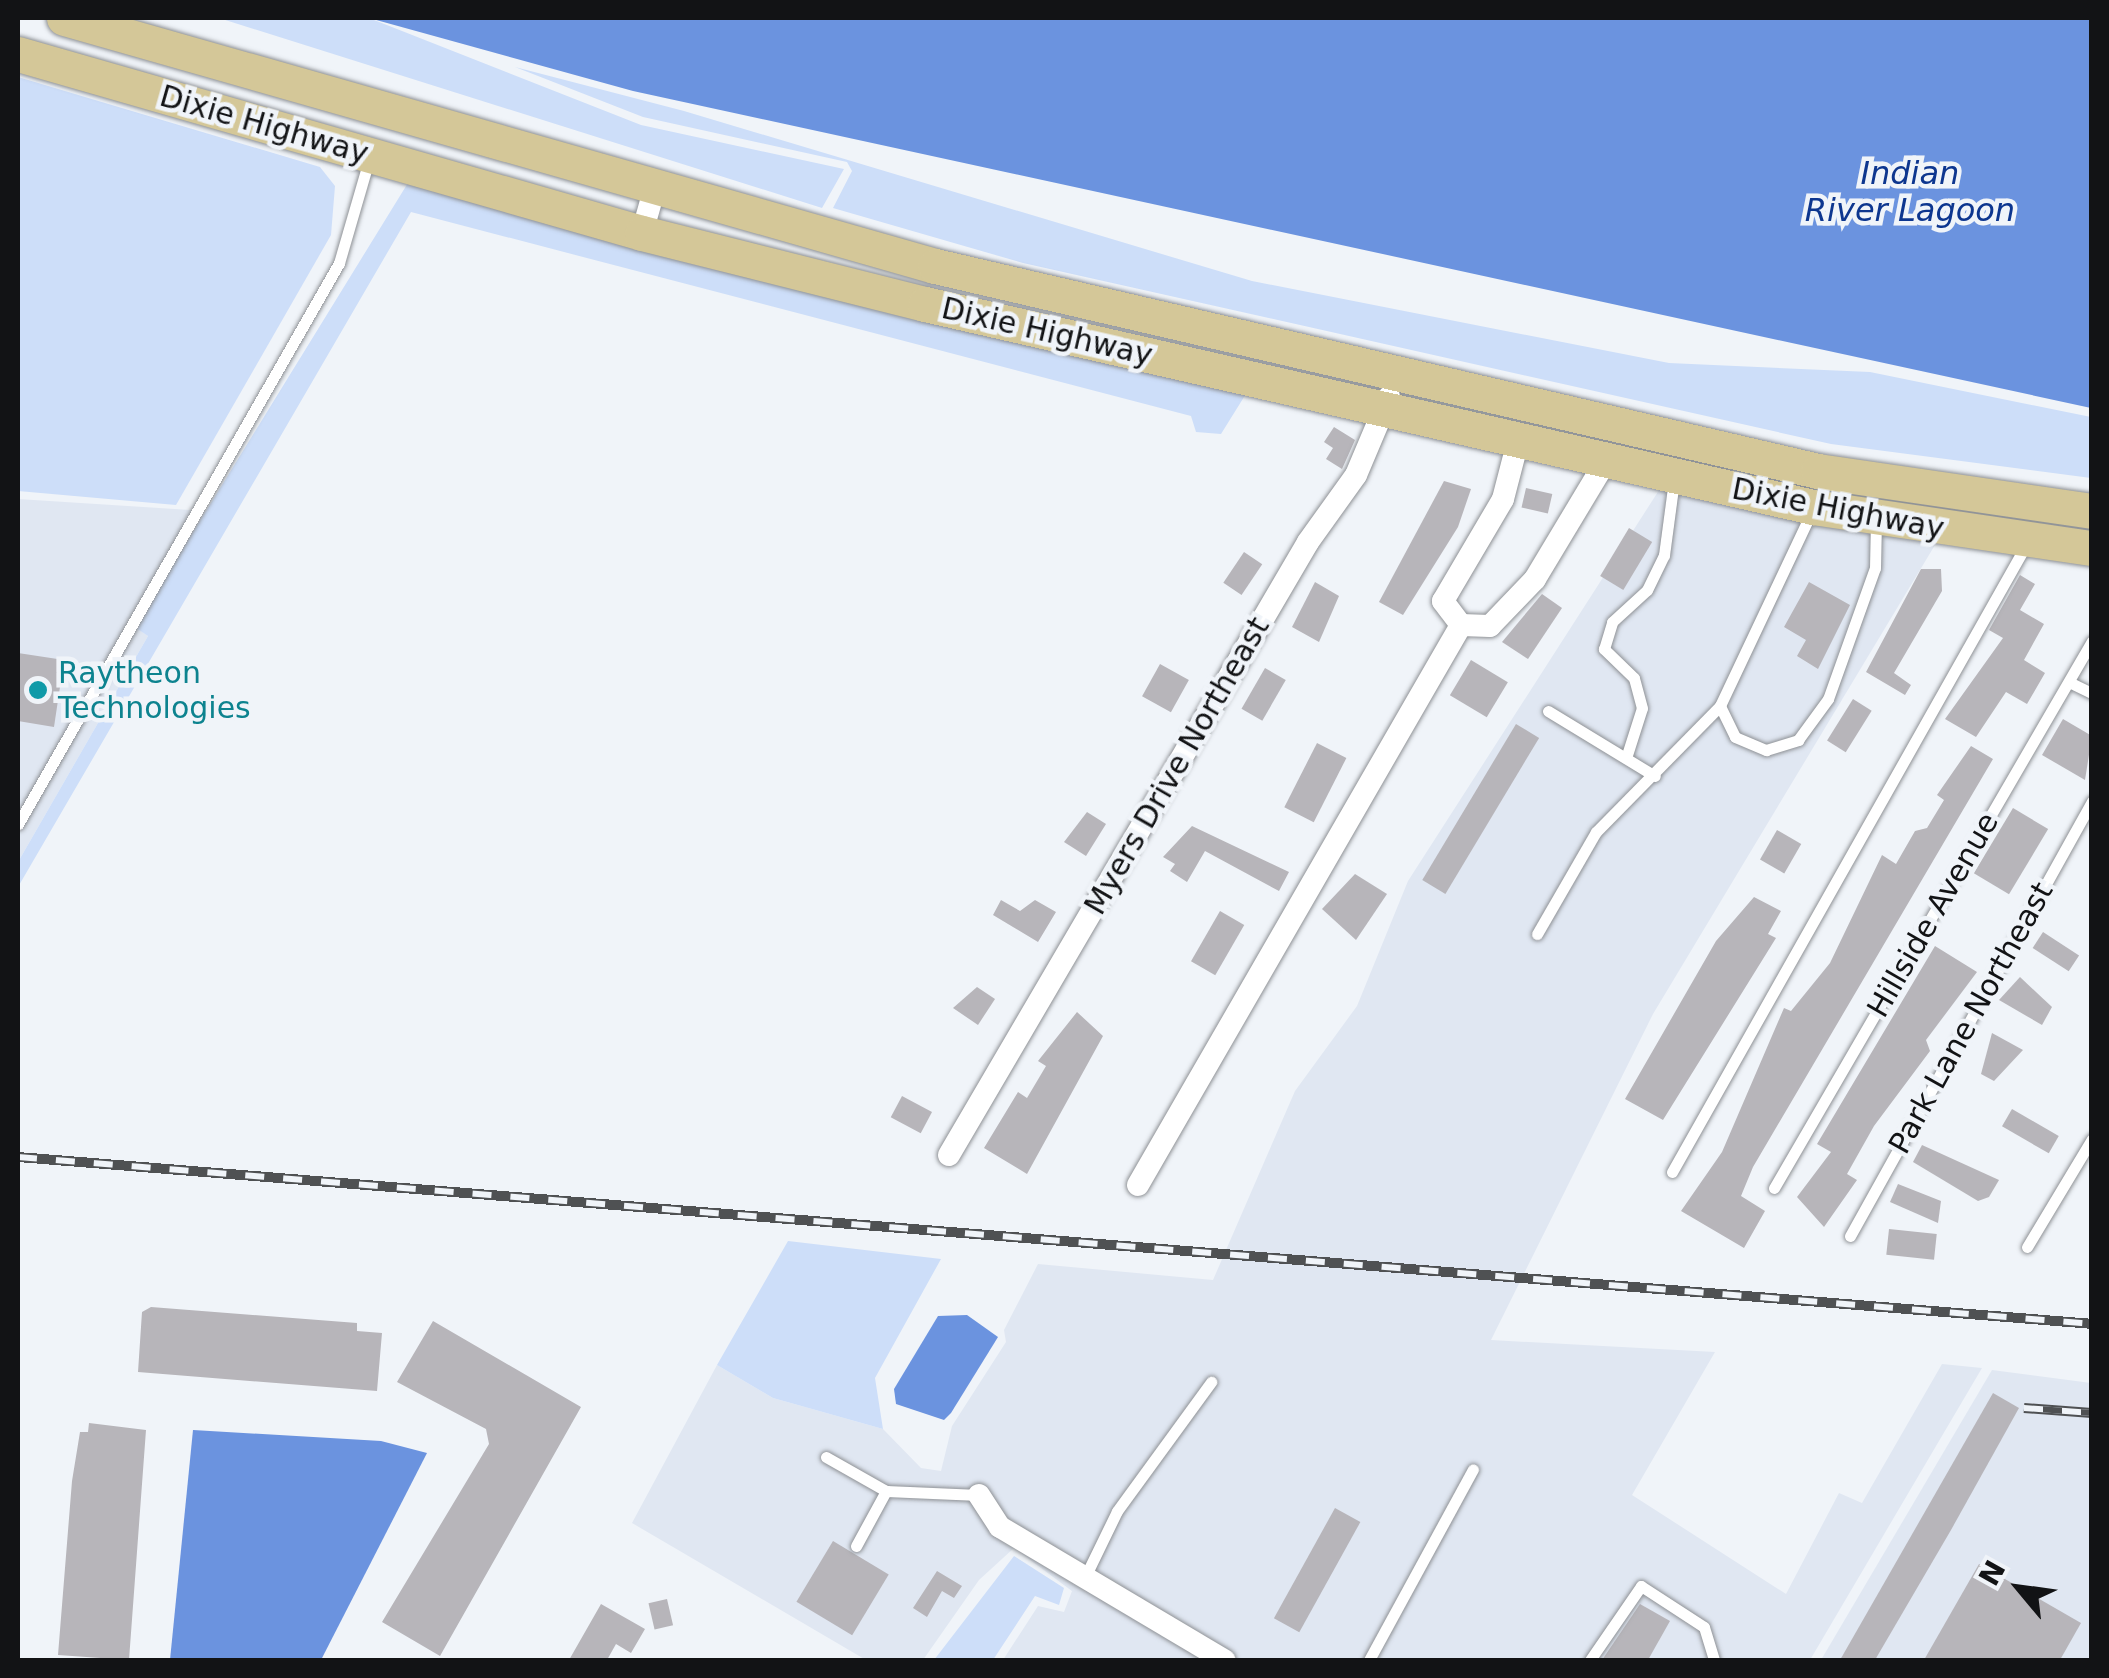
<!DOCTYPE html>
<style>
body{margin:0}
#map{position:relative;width:2109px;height:1678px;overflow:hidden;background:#f0f4f9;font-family:"DejaVu Sans",sans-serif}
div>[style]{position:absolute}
.built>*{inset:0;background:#e0e7f2}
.green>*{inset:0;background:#cddef9}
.water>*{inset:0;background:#6b93df}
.building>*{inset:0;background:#b7b5ba;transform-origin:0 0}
.roads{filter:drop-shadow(0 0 2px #8e9195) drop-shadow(0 0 2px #8e9195)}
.lane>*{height:11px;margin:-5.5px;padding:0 5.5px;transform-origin:5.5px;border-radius:5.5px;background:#fff}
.street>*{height:22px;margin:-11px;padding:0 11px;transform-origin:11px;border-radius:11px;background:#fff}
.primary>*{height:35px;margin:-17.5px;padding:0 17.5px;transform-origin:17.5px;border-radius:17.5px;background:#d4c798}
.rail>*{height:10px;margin-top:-5px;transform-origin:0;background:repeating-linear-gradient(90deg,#f0f4f9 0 19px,#4f5153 0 38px);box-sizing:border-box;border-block:2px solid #4f5153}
.dots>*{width:28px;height:28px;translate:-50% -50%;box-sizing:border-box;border:5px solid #f0f4f9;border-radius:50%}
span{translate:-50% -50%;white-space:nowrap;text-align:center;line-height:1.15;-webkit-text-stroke:9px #f0f4f9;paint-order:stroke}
.street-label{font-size:30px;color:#121315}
.culture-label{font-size:30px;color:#0d838f}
.left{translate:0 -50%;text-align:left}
.water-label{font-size:32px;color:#0d368f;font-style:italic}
.frame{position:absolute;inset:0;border:20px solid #121315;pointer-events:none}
.north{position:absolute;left:1969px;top:1538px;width:100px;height:100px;-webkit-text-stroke:8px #f0f4f9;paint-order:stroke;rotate:299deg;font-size:28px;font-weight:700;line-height:40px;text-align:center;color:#121315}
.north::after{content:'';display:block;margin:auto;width:35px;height:45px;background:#121315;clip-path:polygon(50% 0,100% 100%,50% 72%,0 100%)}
</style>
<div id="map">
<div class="built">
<div style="clip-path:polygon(1663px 484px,1938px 540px,1653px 1014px,1491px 1340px,1715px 1352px,1632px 1495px,1786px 1594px,1839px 1493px,1862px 1503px,1942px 1364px,1982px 1368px,1810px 1660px,1003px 1660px,1038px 1606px,1064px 1612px,1072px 1591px,1014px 1548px,979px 1580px,923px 1660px,866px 1660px,632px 1523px,717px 1365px,773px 1398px,883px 1429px,921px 1468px,941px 1471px,952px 1426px,1006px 1342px,1004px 1330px,1038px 1264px,1213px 1280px,1295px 1091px,1357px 1006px,1408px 881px)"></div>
<div style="clip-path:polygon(18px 499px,206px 511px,137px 628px,148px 636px,18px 862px)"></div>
<div style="clip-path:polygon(1992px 1370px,2091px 1383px,2091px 1660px,1821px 1660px)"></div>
</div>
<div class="green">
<div style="clip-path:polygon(219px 18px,369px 18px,641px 125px,844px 169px,822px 208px)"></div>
<div style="clip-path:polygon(515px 67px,684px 111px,1252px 281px,1669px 363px,1870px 372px,2091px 417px,2091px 478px,1831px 444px,1023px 263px,833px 208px,852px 171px,847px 162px,643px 117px)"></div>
<div style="clip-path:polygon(18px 77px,320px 167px,335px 186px,331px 235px,176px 505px,18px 491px)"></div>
<div style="clip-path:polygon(411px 178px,1249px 389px,1221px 434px,1196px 432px,1191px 416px,411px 212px,18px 887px,18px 862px,148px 636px,136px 628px,145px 610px)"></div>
<div style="clip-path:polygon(788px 1241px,941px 1259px,875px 1378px,883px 1429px,773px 1398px,717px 1365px)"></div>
<div style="clip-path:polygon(1014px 1556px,1064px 1588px,1059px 1605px,1035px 1596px,993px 1660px,934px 1660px)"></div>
</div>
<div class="water">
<div style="clip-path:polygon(369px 18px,2091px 18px,2091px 408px,633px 91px)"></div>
<div style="clip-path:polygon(967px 1315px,998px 1337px,951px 1413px,944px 1420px,896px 1404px,894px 1389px,938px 1316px)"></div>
<div style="clip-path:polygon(193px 1430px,381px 1441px,427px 1453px,321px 1660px,170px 1660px)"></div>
</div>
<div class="building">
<div style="clip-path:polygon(1334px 427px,1355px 440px,1342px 469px,1326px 459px,1333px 448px,1324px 442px)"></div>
<div style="clip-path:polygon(1444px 481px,1471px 489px,1458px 527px,1403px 615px,1379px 602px)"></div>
<div style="left:1526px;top:488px;width:27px;height:20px;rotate:13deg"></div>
<div style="left:1629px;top:528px;width:27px;height:56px;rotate:31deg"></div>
<div style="left:1244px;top:552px;width:22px;height:37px;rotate:34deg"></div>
<div style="clip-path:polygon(1921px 569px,1941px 569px,1942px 591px,1894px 673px,1911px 685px,1905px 695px,1866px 672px)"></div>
<div style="clip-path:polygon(2020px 575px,2035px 584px,2020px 610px,2044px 624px,2024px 660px,2045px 673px,2027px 704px,2006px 692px,1976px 737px,1945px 719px,2003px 638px,1989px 630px)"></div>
<div style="clip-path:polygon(1315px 582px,1339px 596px,1319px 642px,1292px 627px)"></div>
<div style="clip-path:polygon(1809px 582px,1850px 605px,1818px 669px,1797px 656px,1806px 640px,1784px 627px)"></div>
<div style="clip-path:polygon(1542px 594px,1562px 608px,1528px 659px,1502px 642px)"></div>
<div style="clip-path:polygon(18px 653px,64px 660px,54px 727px,18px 721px)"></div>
<div style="left:1471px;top:660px;width:43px;height:41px;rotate:31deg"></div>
<div style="left:1160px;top:664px;width:33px;height:37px;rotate:29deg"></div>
<div style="left:1265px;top:668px;width:24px;height:47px;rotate:30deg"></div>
<div style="left:1853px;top:699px;width:22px;height:49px;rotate:32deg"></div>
<div style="clip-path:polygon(2063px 719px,2092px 736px,2085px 780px,2042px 755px)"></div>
<div style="left:1516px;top:724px;width:27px;height:182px;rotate:31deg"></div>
<div style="left:1317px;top:743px;width:33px;height:72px;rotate:27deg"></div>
<div style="clip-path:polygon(1971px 746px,1993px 759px,1753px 1167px,1741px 1196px,1765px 1211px,1744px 1248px,1681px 1211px,1722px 1152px,1784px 1008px,1791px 1011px,1830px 963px,1882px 855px,1896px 864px,1915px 831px,1927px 828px,1944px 800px,1937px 795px)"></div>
<div style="left:2013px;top:808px;width:41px;height:76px;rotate:31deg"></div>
<div style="clip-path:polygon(1087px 812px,1106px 824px,1086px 856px,1064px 842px)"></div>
<div style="clip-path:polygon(1192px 826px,1289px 872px,1279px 891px,1205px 851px,1187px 882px,1170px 871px,1175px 864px,1163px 857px)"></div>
<div style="left:1777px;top:830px;width:28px;height:34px;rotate:30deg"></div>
<div style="clip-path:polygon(1355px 874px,1387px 894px,1356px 940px,1322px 909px)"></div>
<div style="clip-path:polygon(1754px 897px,1781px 911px,1768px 934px,1776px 938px,1663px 1120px,1625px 1099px,1716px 941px)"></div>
<div style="clip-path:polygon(1001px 900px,1020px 911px,1035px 900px,1056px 912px,1038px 942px,993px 915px)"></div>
<div style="left:1220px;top:911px;width:28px;height:58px;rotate:30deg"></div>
<div style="left:2043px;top:932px;width:43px;height:19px;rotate:33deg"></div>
<div style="clip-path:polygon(1935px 946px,1977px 972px,1926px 1040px,1930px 1051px,1874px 1126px,1847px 1174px,1857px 1180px,1824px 1227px,1797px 1197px,1831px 1152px,1817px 1144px)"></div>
<div style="clip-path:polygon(2020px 977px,2052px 1007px,2042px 1025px,1999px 1000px)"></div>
<div style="clip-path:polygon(977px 987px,995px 999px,978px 1025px,953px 1008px)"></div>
<div style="clip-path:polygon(1077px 1012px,1103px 1036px,1027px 1174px,984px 1148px,1018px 1092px,1027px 1098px,1046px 1066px,1038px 1061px)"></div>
<div style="clip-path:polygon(1992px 1033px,2023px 1050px,1994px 1081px,1981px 1074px)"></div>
<div style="left:902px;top:1096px;width:34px;height:24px;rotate:28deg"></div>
<div style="left:2012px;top:1109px;width:54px;height:20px;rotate:30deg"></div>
<div style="clip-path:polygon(1922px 1145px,1999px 1180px,1989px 1197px,1978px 1201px,1913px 1162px)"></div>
<div style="clip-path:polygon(1898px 1184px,1941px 1201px,1938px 1223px,1890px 1202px)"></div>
<div style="left:1889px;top:1229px;width:48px;height:26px;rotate:6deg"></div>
<div style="clip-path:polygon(151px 1307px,357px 1323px,357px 1331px,382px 1333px,377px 1391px,138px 1372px,142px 1312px)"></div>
<div style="clip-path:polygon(433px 1321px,581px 1407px,440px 1656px,382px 1622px,489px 1444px,486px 1429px,397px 1382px)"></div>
<div style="clip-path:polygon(1993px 1393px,2019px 1408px,1951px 1530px,1875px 1660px,1840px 1660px)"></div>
<div style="clip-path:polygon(89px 1423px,146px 1430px,129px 1660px,58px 1655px,72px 1481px,80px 1432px,88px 1432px)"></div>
<div style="left:1335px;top:1508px;width:29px;height:126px;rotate:29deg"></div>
<div style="left:833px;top:1541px;width:65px;height:71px;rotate:31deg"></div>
<div style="clip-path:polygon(1979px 1564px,2081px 1623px,2060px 1660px,1924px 1660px)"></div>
<div style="clip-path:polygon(937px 1571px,962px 1586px,954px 1598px,942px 1591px,927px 1617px,913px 1608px)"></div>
<div style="left:667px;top:1599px;width:27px;height:19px;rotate:77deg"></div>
<div style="clip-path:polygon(601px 1604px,645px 1629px,631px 1653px,616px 1644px,607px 1660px,569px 1660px)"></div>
<div style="clip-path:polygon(1640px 1604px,1670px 1621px,1648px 1660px,1602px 1660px)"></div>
</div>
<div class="roads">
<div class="lane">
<div style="left:1812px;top:511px;width:216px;rotate:115.3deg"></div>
<div style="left:1720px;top:706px;width:34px;rotate:64deg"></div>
<div style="left:1735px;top:737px;width:34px;rotate:23deg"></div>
<div style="left:1766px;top:750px;width:34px;rotate:-17deg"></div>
<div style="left:1798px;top:740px;width:51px;rotate:-53.8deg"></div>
<div style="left:1828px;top:699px;width:139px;rotate:-70.3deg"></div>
<div style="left:1875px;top:568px;width:46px;rotate:-88.8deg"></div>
<div style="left:2069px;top:682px;width:25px;rotate:26deg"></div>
<div style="left:1548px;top:711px;width:125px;rotate:31.3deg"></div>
<div style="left:1626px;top:758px;width:52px;rotate:-72.3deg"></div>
<div style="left:1642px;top:708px;width:31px;rotate:-105deg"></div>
<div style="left:1634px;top:678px;width:42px;rotate:-136deg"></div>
<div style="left:1604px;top:649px;width:28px;rotate:-73deg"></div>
<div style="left:1612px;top:622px;width:47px;rotate:-42.4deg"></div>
<div style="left:1647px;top:590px;width:39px;rotate:-64deg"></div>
<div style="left:1664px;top:555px;width:76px;rotate:-82.4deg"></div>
<div style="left:18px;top:824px;width:646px;rotate:-60.22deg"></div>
<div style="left:339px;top:263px;width:107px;rotate:-73.8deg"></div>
<div style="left:1537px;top:934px;width:118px;rotate:-60deg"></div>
<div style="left:1596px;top:832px;width:177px;rotate:-45.5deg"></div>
<div style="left:1672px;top:1172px;width:720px;rotate:-60.55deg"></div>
<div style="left:1774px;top:1188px;width:633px;rotate:-59.83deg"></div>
<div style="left:1850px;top:1236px;width:498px;rotate:-60.9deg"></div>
<div style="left:2027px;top:1247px;width:126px;rotate:-59deg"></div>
<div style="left:826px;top:1457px;width:69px;rotate:29.5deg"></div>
<div style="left:886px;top:1491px;width:93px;rotate:2.5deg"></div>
<div style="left:856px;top:1546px;width:63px;rotate:-61.4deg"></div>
<div style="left:1085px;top:1577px;width:73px;rotate:-64.1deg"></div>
<div style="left:1117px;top:1511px;width:160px;rotate:-53.9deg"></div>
<div style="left:1369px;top:1660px;width:217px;rotate:-61.4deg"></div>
<div style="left:1590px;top:1660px;width:90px;rotate:-55.4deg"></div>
<div style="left:1641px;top:1586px;width:75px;rotate:33.1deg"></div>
<div style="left:1704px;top:1627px;width:34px;rotate:73deg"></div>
</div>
<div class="street">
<div style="left:642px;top:233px;width:48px;rotate:-74.2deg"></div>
<div style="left:1461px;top:625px;width:29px;rotate:2deg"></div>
<div style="left:1490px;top:626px;width:65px;rotate:-46.2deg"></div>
<div style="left:1535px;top:579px;width:138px;rotate:-59deg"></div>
<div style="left:949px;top:1155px;width:710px;rotate:-59.64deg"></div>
<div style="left:1308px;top:542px;width:82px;rotate:-54.4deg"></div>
<div style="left:1356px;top:475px;width:85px;rotate:-67.1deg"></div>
<div style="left:1138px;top:1185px;width:646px;rotate:-60.02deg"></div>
<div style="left:1461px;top:625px;width:30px;rotate:-127deg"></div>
<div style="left:1443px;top:601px;width:118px;rotate:-59.5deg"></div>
<div style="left:1503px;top:499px;width:60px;rotate:-75.5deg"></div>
<div style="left:979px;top:1495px;width:38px;rotate:57deg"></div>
<div style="left:1000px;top:1527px;width:261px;rotate:30.7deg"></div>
</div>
<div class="primary">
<div style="left:64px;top:18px;width:906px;rotate:15.89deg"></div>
<div style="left:935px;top:266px;width:906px;rotate:13.07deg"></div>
<div style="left:1818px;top:471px;width:277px;rotate:8.3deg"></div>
<div style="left:18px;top:54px;width:649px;rotate:16.01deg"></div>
<div style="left:642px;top:233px;width:292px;rotate:14.1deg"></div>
<div style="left:925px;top:304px;width:911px;rotate:12.88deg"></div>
<div style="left:1813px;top:507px;width:282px;rotate:8.4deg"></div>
</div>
</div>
<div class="rail">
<div style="left:18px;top:1157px;width:2081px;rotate:4.6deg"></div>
<div style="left:2024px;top:1408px;width:68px;rotate:4.2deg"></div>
</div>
<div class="dots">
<div style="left:38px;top:690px;background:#0f9aa8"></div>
</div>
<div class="street-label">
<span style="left:264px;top:125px;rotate:16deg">Dixie Highway</span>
<span style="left:1047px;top:332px;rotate:13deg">Dixie Highway</span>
<span style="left:1838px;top:509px;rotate:11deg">Dixie Highway</span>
<span style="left:1177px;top:766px;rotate:-60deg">Myers Drive Northeast</span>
<span style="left:1933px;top:915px;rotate:-60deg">Hillside Avenue</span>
<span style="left:1971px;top:1018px;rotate:-61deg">Park Lane Northeast</span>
</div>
<div class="culture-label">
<span class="left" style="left:58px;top:690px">Raytheon<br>Technologies</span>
</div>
<div class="water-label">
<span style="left:1910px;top:192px">Indian<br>River Lagoon</span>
</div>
<div class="frame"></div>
<div class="north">N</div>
</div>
